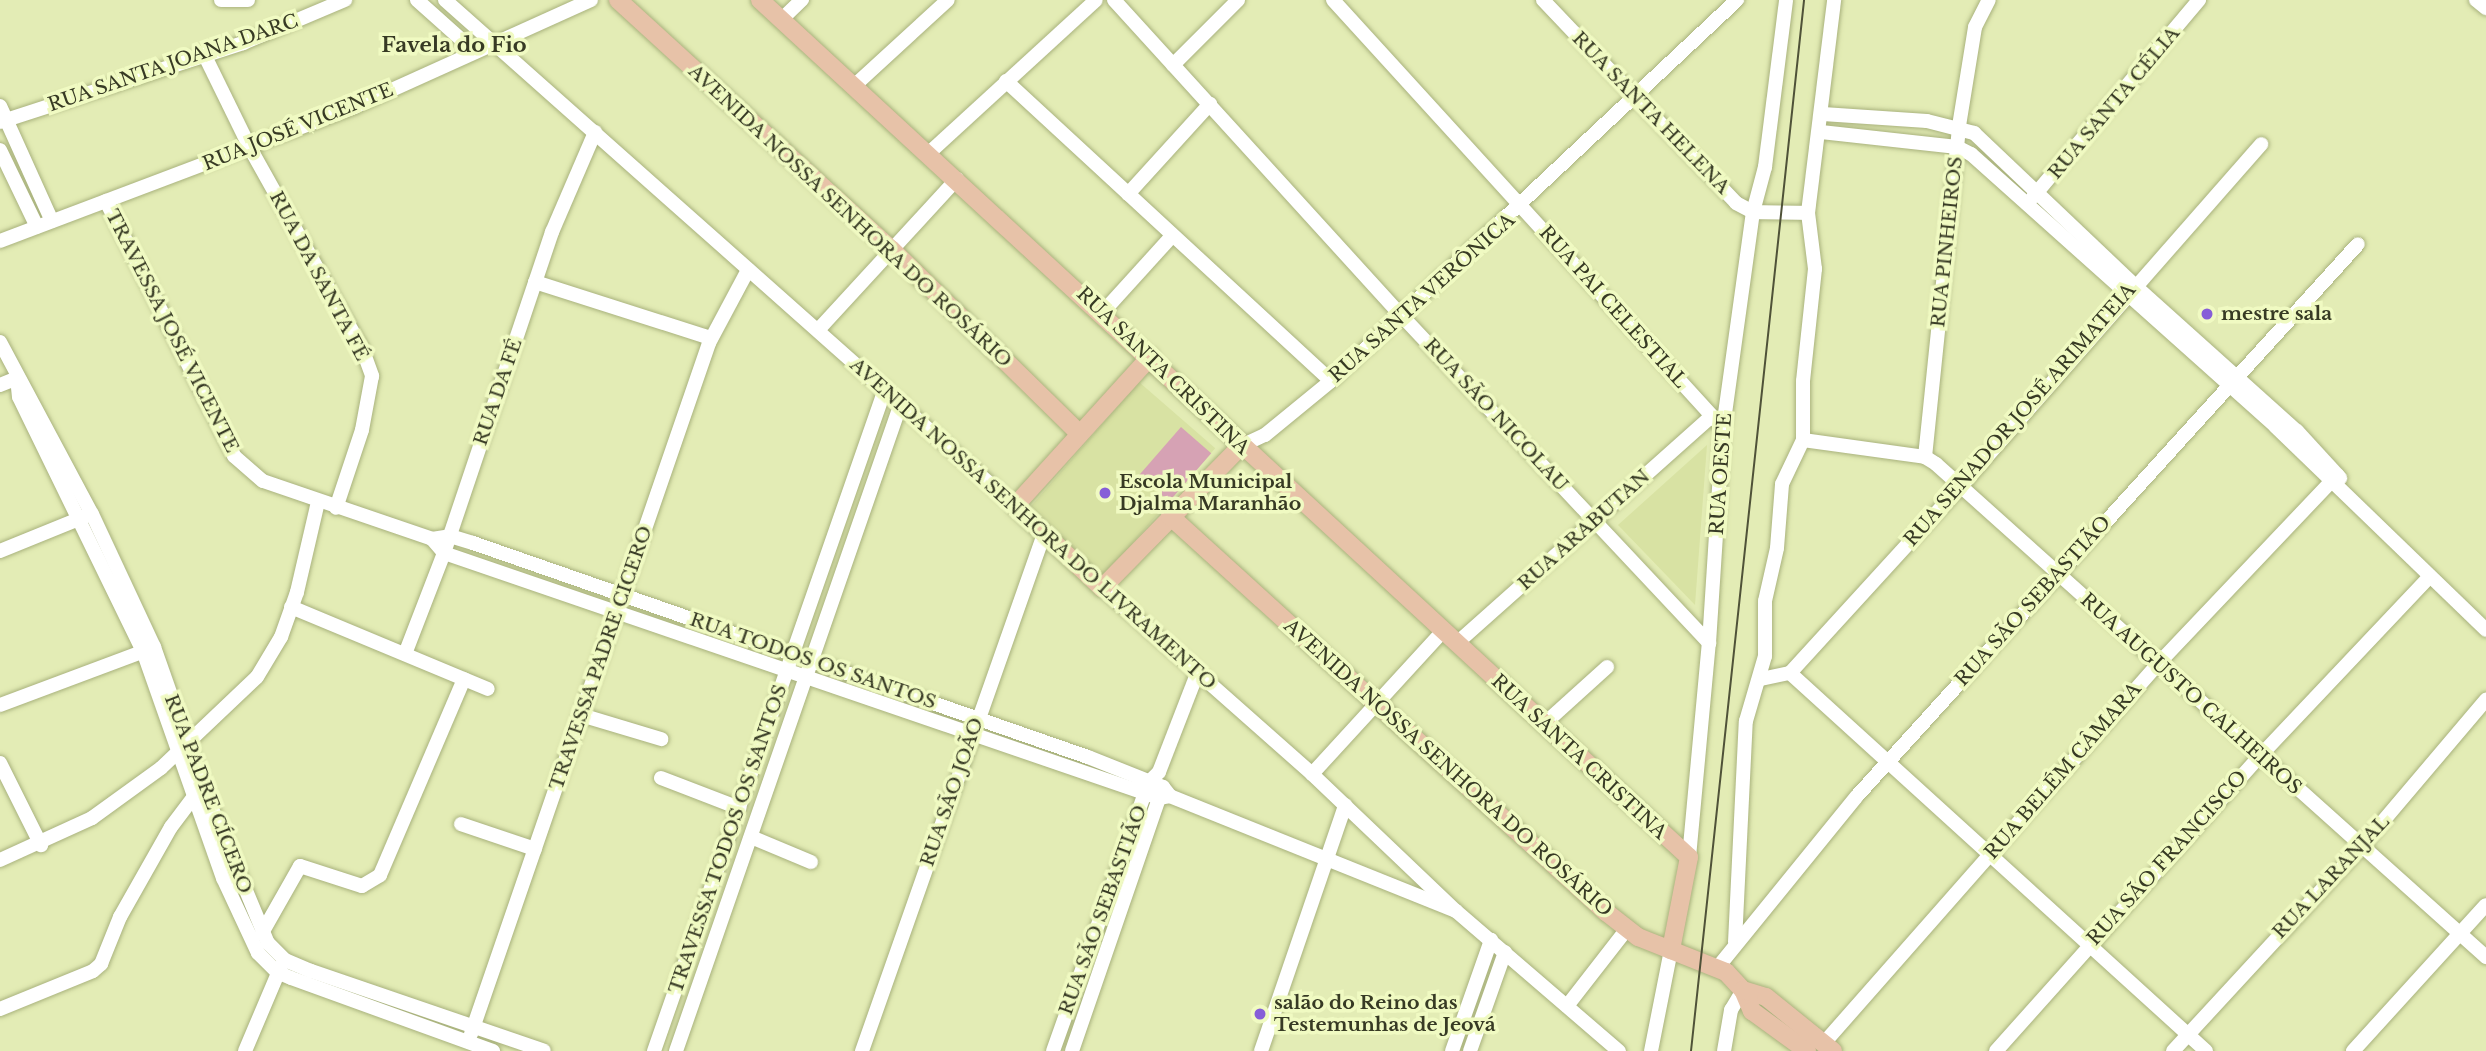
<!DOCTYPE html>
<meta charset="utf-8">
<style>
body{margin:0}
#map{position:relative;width:2486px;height:1051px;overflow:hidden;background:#e3ecb5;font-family:"Libre Baskerville",serif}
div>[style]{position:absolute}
.built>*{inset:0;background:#d8e2a3;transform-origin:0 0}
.green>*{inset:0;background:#d6a2b4;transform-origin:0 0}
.roads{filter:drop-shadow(0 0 2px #a9b27d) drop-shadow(0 0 2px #a9b27d)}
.minor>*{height:14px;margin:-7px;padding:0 7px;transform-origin:7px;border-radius:7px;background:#fff}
.major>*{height:18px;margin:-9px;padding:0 9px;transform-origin:9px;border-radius:9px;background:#e7c2a8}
.tram>*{height:2px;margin:-1px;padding:0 1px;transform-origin:1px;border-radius:1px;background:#4f5238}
.dots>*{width:19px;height:19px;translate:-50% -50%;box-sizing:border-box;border:4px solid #f0fac2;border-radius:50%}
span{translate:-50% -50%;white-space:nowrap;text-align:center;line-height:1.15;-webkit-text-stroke:7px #f0fac2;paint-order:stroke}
.street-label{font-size:19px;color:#373a24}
.poi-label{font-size:19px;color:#373a24;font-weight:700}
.left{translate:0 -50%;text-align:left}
.neighbourhood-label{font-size:21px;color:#373a24;font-weight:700}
</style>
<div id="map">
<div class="built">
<div style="left:1139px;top:382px;width:101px;height:173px;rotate:41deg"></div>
<div style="clip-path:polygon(1707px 445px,1695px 605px,1618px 525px)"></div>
</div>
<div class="green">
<div style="left:1181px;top:427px;width:40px;height:64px;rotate:41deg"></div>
</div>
<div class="roads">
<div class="minor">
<div style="left:221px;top:0;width:27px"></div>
<div style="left:417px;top:0;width:76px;rotate:41.8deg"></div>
<div style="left:445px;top:0;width:762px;rotate:41.6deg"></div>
<div style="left:1114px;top:0;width:428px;rotate:47.7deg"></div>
<div style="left:1402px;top:316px;width:449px;rotate:46.8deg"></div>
<div style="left:1333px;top:0;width:579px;rotate:47.66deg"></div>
<div style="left:1543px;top:0;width:280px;rotate:46.4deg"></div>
<div style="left:1736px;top:203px;width:19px;rotate:28deg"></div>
<div style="left:1753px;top:212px;width:55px;rotate:1deg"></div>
<div style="left:2476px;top:0;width:13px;rotate:39deg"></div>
<div style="left:782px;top:19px;width:28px;rotate:-44deg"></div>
<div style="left:204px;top:54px;width:105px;rotate:63.9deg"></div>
<div style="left:250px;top:148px;width:229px;rotate:60.8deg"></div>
<div style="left:362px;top:348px;width:30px;rotate:70deg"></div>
<div style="left:372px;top:376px;width:55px;rotate:100.5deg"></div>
<div style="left:362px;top:430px;width:82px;rotate:108.4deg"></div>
<div style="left:1173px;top:65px;width:92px;rotate:-45deg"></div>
<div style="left:1006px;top:81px;width:442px;rotate:42.7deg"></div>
<div style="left:854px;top:86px;width:127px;rotate:-42.5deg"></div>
<div style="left:0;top:106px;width:126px;rotate:65.7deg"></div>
<div style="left:1823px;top:114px;width:104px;rotate:3.9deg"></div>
<div style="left:1927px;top:121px;width:49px;rotate:14.3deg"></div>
<div style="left:1974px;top:133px;width:221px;rotate:43.5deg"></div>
<div style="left:2134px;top:285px;width:219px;rotate:41.9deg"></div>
<div style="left:2297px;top:431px;width:64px;rotate:47.5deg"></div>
<div style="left:0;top:122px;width:256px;rotate:-18deg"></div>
<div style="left:243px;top:43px;width:111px;rotate:-22.9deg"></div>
<div style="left:1821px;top:132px;width:137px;rotate:6.3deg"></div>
<div style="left:1957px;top:147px;width:16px;rotate:27deg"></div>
<div style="left:1971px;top:154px;width:409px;rotate:41.8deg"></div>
<div style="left:2276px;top:427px;width:292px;rotate:44deg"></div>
<div style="left:0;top:150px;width:85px;rotate:64.3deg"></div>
<div style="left:929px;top:153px;width:226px;rotate:-42.5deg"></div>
<div style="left:1128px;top:194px;width:122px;rotate:-47.7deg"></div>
<div style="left:2033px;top:197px;width:258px;rotate:-49.9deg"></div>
<div style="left:106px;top:201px;width:285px;rotate:63.3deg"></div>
<div style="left:234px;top:456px;width:38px;rotate:41deg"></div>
<div style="left:263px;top:481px;width:179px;rotate:18.9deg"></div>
<div style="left:432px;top:539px;width:18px;rotate:-9deg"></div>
<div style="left:450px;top:536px;width:24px;rotate:17deg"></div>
<div style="left:473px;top:543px;width:651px;rotate:19.19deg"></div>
<div style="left:1088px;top:757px;width:81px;rotate:21.8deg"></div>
<div style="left:1163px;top:787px;width:11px;rotate:52deg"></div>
<div style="left:1170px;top:796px;width:308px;rotate:21.9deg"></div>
<div style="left:0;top:241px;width:379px;rotate:-20.7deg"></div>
<div style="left:354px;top:107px;width:260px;rotate:-24.3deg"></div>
<div style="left:535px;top:282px;width:185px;rotate:17.7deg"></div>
<div style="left:1103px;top:312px;width:103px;rotate:-47.8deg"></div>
<div style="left:819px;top:329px;width:204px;rotate:-47.4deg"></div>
<div style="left:0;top:342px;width:195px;rotate:61.9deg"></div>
<div style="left:92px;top:514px;width:147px;rotate:65deg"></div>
<div style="left:154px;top:647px;width:154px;rotate:70.6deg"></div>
<div style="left:205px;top:792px;width:164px;rotate:67.4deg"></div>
<div style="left:268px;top:943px;width:24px;rotate:45deg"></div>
<div style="left:285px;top:960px;width:28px;rotate:23deg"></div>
<div style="left:311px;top:971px;width:246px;rotate:18.9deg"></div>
<div style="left:17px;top:378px;width:19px;rotate:84deg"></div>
<div style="left:19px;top:397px;width:283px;rotate:64deg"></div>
<div style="left:143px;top:651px;width:241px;rotate:70.6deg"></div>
<div style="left:223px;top:878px;width:83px;rotate:65deg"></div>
<div style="left:258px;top:953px;width:27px;rotate:45deg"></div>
<div style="left:277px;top:972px;width:15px;rotate:23deg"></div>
<div style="left:291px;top:978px;width:215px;rotate:19.9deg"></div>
<div style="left:0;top:385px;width:18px;rotate:-22deg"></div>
<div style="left:1803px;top:440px;width:123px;rotate:7.9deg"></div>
<div style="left:1925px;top:457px;width:13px;rotate:32deg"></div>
<div style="left:1936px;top:464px;width:739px;rotate:41.87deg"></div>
<div style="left:1241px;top:446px;width:26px;rotate:-25deg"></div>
<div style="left:1265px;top:435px;width:85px;rotate:-39.3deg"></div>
<div style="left:1331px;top:381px;width:557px;rotate:-43.18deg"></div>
<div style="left:1925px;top:457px;width:333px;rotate:-84.1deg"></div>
<div style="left:1959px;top:126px;width:100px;rotate:-80.8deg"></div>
<div style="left:1975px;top:27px;width:30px;rotate:-63deg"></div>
<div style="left:432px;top:539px;width:18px;rotate:49deg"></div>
<div style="left:444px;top:553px;width:756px;rotate:18.91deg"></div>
<div style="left:1159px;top:798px;width:11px;rotate:-10deg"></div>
<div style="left:0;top:551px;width:93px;rotate:-22.1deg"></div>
<div style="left:1102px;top:588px;width:281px;rotate:41.5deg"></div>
<div style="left:1312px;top:774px;width:199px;rotate:43.6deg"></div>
<div style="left:1456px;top:911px;width:215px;rotate:40.7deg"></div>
<div style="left:291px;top:607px;width:213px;rotate:22.6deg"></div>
<div style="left:1457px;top:643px;width:340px;rotate:-41.7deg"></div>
<div style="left:405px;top:654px;width:108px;rotate:-68.9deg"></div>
<div style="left:444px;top:553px;width:339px;rotate:-71.4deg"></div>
<div style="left:552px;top:232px;width:109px;rotate:-66.7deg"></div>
<div style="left:1790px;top:673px;width:562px;rotate:42.26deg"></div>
<div style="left:1761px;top:679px;width:30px;rotate:-12deg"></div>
<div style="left:1790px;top:673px;width:253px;rotate:-47.6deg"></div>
<div style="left:1961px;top:486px;width:455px;rotate:-48.7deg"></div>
<div style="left:0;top:705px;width:160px;rotate:-20.5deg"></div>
<div style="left:581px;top:715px;width:84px;rotate:16.7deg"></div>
<div style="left:1544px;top:724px;width:85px;rotate:-42.1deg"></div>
<div style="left:0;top:763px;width:92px;rotate:63.4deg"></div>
<div style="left:1312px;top:774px;width:194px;rotate:-47.5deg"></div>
<div style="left:661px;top:778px;width:84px;rotate:21deg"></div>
<div style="left:461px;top:824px;width:78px;rotate:18.7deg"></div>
<div style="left:751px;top:837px;width:65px;rotate:22.6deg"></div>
<div style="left:1689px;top:857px;width:215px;rotate:-84.7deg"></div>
<div style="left:1709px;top:643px;width:215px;rotate:-86.3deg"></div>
<div style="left:1723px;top:428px;width:218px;rotate:-82.1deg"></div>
<div style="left:1753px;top:212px;width:47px;rotate:-75.1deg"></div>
<div style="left:1765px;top:167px;width:168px;rotate:-82.8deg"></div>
<div style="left:0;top:860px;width:101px;rotate:-24.5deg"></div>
<div style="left:92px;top:818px;width:85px;rotate:-35.9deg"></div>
<div style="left:161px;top:768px;width:132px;rotate:-43.5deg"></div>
<div style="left:257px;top:677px;width:47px;rotate:-59deg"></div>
<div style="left:281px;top:637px;width:48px;rotate:-70.4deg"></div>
<div style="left:297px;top:592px;width:92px;rotate:-76.9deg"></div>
<div style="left:262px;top:933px;width:77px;rotate:-60.4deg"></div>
<div style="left:300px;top:866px;width:65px;rotate:17.9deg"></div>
<div style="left:362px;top:886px;width:21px;rotate:-31deg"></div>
<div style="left:380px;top:875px;width:213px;rotate:-66.8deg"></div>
<div style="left:1735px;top:942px;width:221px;rotate:-87.2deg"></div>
<div style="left:1746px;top:721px;width:68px;rotate:-73.7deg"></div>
<div style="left:1765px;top:656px;width:55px;rotate:-90deg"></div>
<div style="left:1765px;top:601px;width:54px;rotate:-77.2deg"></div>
<div style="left:1777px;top:548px;width:64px;rotate:-85.5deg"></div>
<div style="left:1782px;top:484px;width:49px;rotate:-64.5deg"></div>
<div style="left:1803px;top:440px;width:59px;rotate:-90deg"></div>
<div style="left:1803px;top:381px;width:113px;rotate:-83.9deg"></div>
<div style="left:1815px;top:269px;width:56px;rotate:-97.1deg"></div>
<div style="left:1808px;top:213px;width:215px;rotate:-83deg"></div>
<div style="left:1718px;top:967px;width:220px;rotate:-50.9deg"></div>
<div style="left:1857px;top:796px;width:745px;rotate:-47.77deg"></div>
<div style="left:1567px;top:1006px;width:98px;rotate:-52.1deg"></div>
<div style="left:0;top:1009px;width:100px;rotate:-22.2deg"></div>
<div style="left:93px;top:971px;width:11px;rotate:-41deg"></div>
<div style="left:101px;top:964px;width:51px;rotate:-68deg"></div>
<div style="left:120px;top:917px;width:103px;rotate:-60.5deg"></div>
<div style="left:171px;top:827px;width:36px;rotate:-53deg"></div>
<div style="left:471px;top:1034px;width:731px;rotate:-70.99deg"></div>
<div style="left:709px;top:343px;width:83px;rotate:-61.9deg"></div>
<div style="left:1824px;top:1043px;width:504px;rotate:-48.62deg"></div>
<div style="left:2157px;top:665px;width:262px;rotate:-46.5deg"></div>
<div style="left:245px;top:1051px;width:92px;rotate:-67deg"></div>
<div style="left:654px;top:1051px;width:701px;rotate:-70.76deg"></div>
<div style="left:676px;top:1051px;width:686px;rotate:-70.85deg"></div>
<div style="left:862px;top:1051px;width:548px;rotate:-70.61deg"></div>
<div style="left:1053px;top:1051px;width:286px;rotate:-70.4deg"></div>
<div style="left:1149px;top:782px;width:14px;rotate:-45deg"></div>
<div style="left:1159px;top:772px;width:105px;rotate:-68.8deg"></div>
<div style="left:1072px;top:1051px;width:276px;rotate:-71deg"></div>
<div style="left:1261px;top:1051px;width:260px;rotate:-71.1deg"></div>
<div style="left:1452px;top:1051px;width:118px;rotate:-70.6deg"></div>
<div style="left:1470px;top:1051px;width:105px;rotate:-70.5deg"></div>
<div style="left:1651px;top:1051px;width:103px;rotate:-78.8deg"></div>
<div style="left:1724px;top:1051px;width:42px;rotate:-80.3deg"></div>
<div style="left:1731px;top:1010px;width:23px;rotate:-59deg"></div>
<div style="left:1996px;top:1051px;width:396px;rotate:-48.2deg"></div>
<div style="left:2260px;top:756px;width:246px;rotate:-46.6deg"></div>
<div style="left:2173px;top:1051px;width:279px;rotate:-47.3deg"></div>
<div style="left:2362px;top:846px;width:192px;rotate:-49.7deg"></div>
<div style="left:2353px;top:1051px;width:197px;rotate:-47.7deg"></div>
</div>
<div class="major">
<div style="left:618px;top:0;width:369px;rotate:42.4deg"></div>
<div style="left:891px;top:249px;width:264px;rotate:44.4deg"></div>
<div style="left:760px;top:0;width:1264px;rotate:42.69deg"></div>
<div style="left:1689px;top:857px;width:95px;rotate:101deg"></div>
<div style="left:1150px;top:357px;width:201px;rotate:132.2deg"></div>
<div style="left:1015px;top:506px;width:120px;rotate:43.3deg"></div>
<div style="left:1102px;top:588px;width:199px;rotate:-45.6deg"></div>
<div style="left:1170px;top:516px;width:589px;rotate:42.25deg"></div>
<div style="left:1606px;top:912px;width:41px;rotate:38deg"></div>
<div style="left:1638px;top:937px;width:95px;rotate:21.7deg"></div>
<div style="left:1726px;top:972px;width:25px;rotate:47deg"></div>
<div style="left:1743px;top:990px;width:23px;rotate:67deg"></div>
<div style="left:1752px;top:1011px;width:68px;rotate:36deg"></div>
<div style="left:1743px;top:990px;width:24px;rotate:17deg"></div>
<div style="left:1766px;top:997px;width:86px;rotate:38.9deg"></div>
</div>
</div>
<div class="tram">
<div style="left:1691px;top:1051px;width:1057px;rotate:-83.86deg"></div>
</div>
<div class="dots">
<div style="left:2207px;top:314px;background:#865ed8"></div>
<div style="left:1105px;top:493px;background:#865ed8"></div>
<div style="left:1260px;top:1014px;background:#865ed8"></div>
</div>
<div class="street-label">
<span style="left:173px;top:63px;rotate:-19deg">RUA SANTA JOANA DARC</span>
<span style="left:2114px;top:103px;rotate:-50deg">RUA SANTA CÉLIA</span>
<span style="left:1651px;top:113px;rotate:46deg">RUA SANTA HELENA</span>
<span style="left:298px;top:127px;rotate:-22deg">RUA JOSÉ VICENTE</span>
<span style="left:850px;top:216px;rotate:43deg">AVENIDA NOSSA SENHORA DO ROSÁRIO</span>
<span style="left:1947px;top:242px;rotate:-84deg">RUA PINHEIROS</span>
<span style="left:319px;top:276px;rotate:62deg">RUA DA SANTA FÉ</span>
<span style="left:1422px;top:298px;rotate:-42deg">RUA SANTA VERÔNICA</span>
<span style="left:1613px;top:307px;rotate:48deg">RUA PAI CELESTIAL</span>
<span style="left:172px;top:331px;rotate:63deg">TRAVESSA JOSÉ VICENTE</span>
<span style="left:1163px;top:371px;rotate:44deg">RUA SANTA CRISTINA</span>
<span style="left:498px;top:392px;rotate:-71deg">RUA DA FÉ</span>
<span style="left:1496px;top:415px;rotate:47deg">RUA SÃO NICOLAU</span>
<span style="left:2020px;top:415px;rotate:-49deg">RUA SENADOR JOSÉ ARIMATEIA</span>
<span style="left:1721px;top:474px;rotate:-86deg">RUA OESTE</span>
<span style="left:1033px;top:524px;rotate:42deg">AVENIDA NOSSA SENHORA DO LIVRAMENTO</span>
<span style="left:1584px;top:530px;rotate:-42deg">RUA ARABUTAN</span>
<span style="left:2033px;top:601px;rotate:-48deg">RUA SÃO SEBASTIÃO</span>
<span style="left:601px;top:658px;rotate:-71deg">TRAVESSA PADRE CICERO</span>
<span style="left:813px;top:661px;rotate:19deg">RUA TODOS OS SANTOS</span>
<span style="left:2191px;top:694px;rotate:42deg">RUA AUGUSTO CALHEIROS</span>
<span style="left:1579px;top:757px;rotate:43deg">RUA SANTA CRISTINA</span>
<span style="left:1448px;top:768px;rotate:42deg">AVENIDA NOSSA SENHORA DO ROSÁRIO</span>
<span style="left:2063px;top:771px;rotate:-49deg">RUA BELÉM CÂMARA</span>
<span style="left:952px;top:792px;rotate:-71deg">RUA SÃO JOÃO</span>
<span style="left:208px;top:794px;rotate:69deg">RUA PADRE CÍCERO</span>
<span style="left:728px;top:839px;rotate:-71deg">TRAVESSA TODOS OS SANTOS</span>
<span style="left:2167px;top:858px;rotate:-48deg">RUA SÃO FRANCISCO</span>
<span style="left:2331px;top:877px;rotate:-47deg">RUA LARANJAL</span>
<span style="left:1103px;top:910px;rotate:-70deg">RUA SÃO SEBASTIÃO</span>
</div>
<div class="poi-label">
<span class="left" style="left:2221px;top:314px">mestre sala</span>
<span class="left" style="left:1119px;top:493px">Escola Municipal<br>Djalma Maranhão</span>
<span class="left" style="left:1274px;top:1014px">salão do Reino das<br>Testemunhas de Jeová</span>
</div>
<div class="neighbourhood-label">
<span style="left:454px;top:45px">Favela do Fio</span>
</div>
</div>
